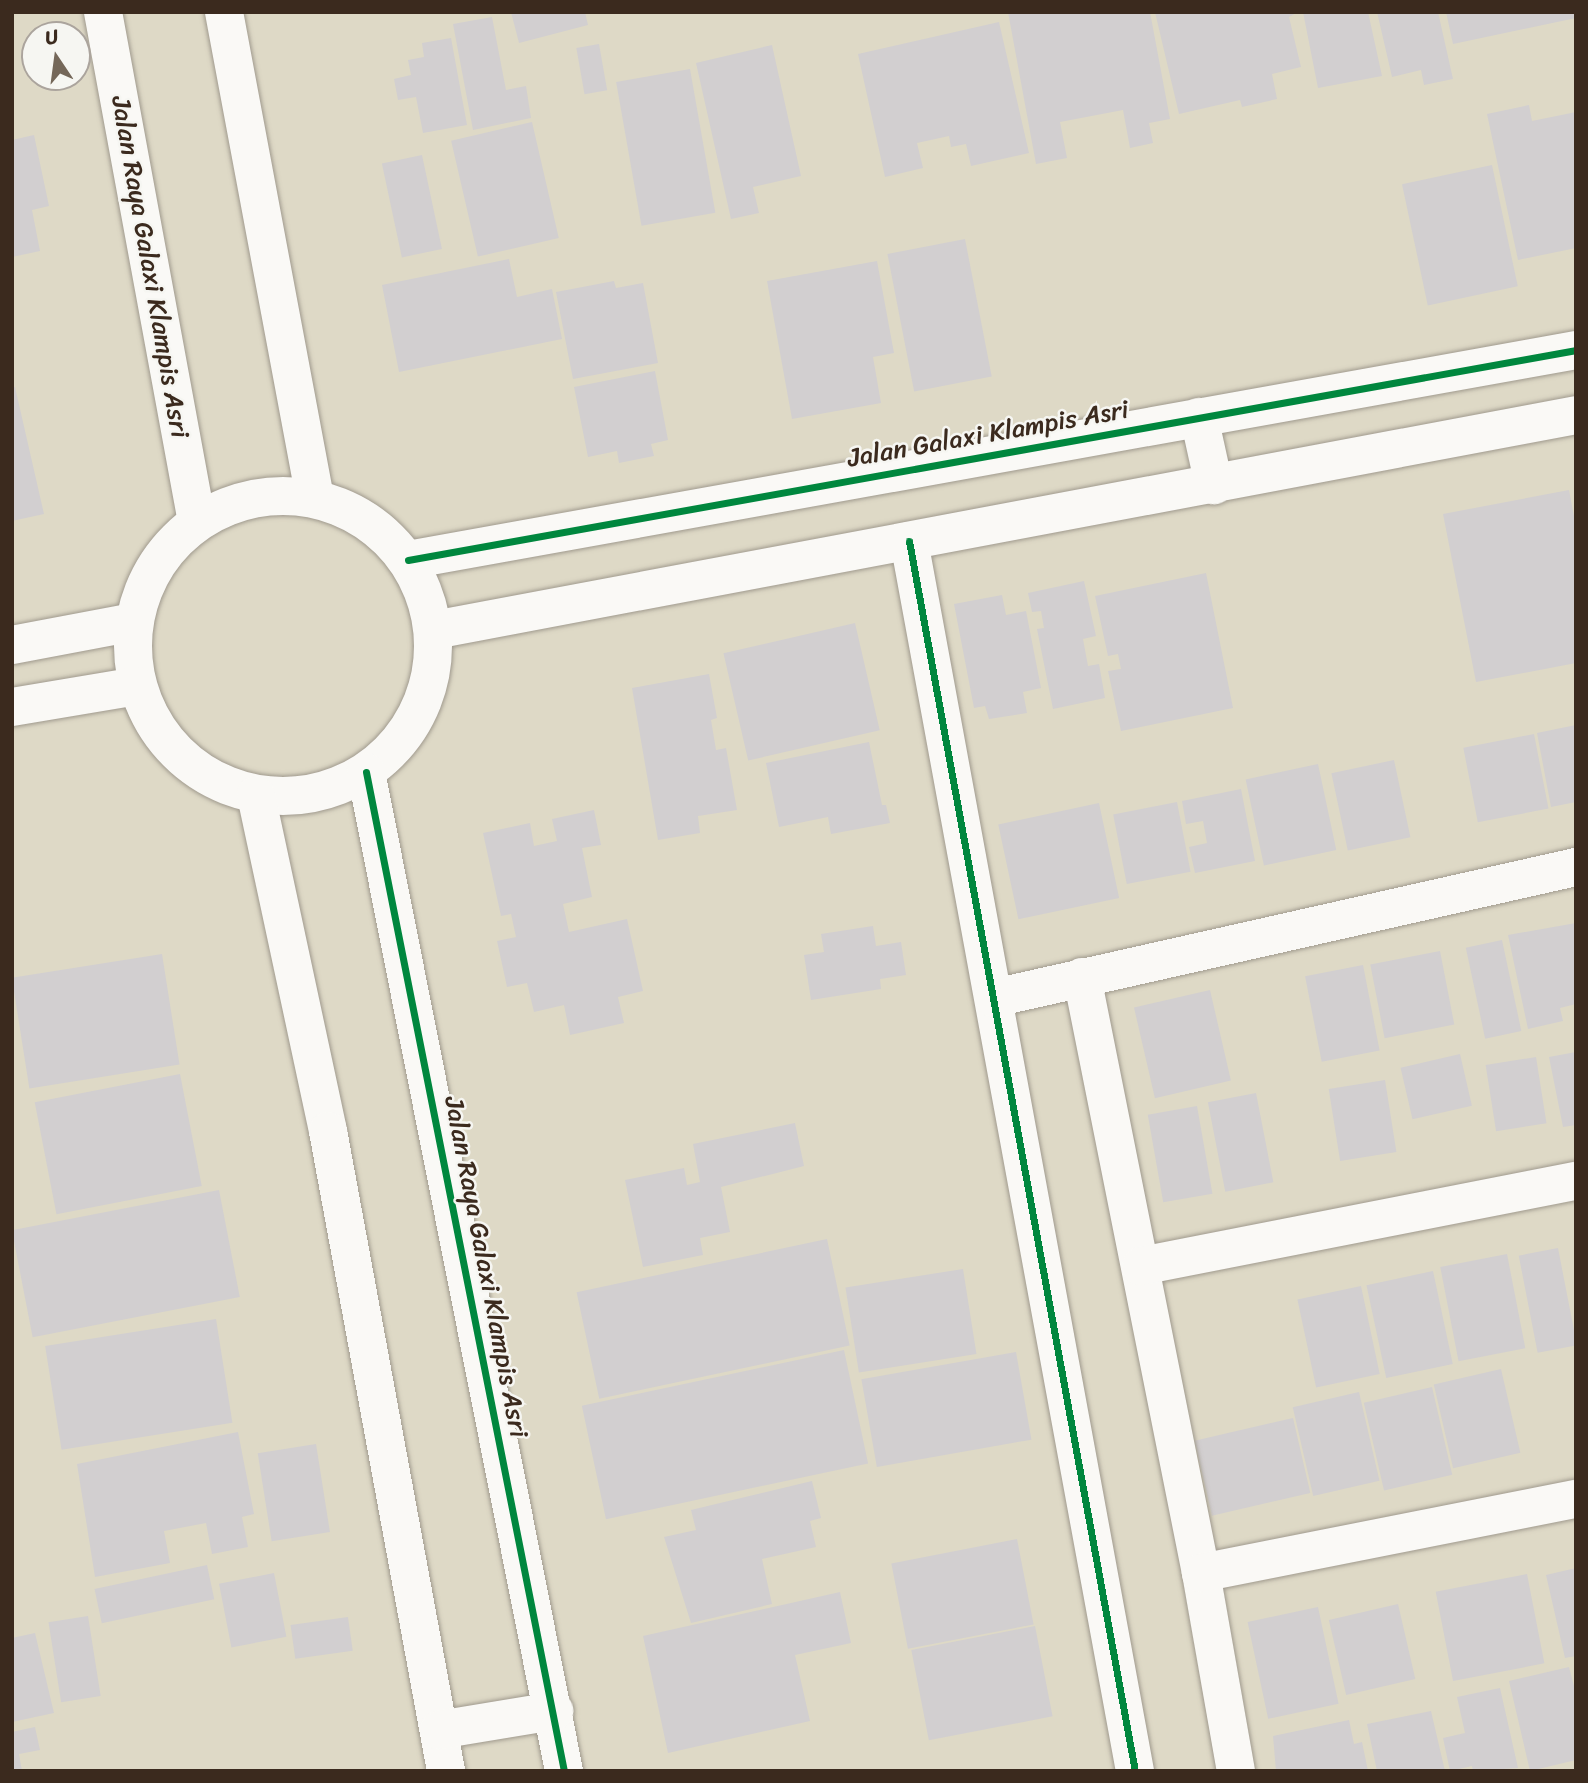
<!DOCTYPE html>
<style>
body{margin:0}
#map{position:relative;width:1588px;height:1783px;overflow:hidden;background:#ded9c6;font-family:Sriracha,sans-serif}
div>[style]{position:absolute}
.building>*{inset:0;background:#d2cfd0;transform-origin:0 0}
.roads{filter:drop-shadow(0 0 2px #a09a8e) drop-shadow(0 0 2px #a09a8e)}
.street>*{height:38px;margin:-19px;padding:0 19px;transform-origin:19px;border-radius:19px;background:#faf9f6}
.street>.ring{margin:-19px;padding:0;box-sizing:content-box;background:none;border:38px solid #faf9f6;border-radius:50%}
.cycleway>*{height:7px;margin:-3.5px;padding:0 3.5px;transform-origin:3.5px;border-radius:3.5px;background:#00873e}
span{translate:-50% -50%;white-space:nowrap;text-align:center;line-height:1.15;-webkit-text-stroke:5px #f6f6f2;paint-order:stroke}
.street-label{font-size:26px;color:#3b2a1e}
.frame{position:absolute;inset:0;border:14px solid #3b2a1e;pointer-events:none}
.north{position:absolute;left:21px;top:21px;width:70px;height:70px;box-sizing:border-box;background:#f6f6f2;border:2px solid #aba49d;border-radius:50%;rotate:347deg;font-size:19px;font-weight:700;line-height:28px;text-align:center;color:#3b2a1e}
.north::after{content:'';display:block;margin:auto;width:24px;height:32px;background:#746759;clip-path:polygon(50% 0,100% 100%,50% 72%,0 100%)}
</style>
<div id="map">
<div class="building">
<div style="clip-path:polygon(511px 12px,585px 12px,588px 25px,519px 43px)"></div>
<div style="clip-path:polygon(1008px 12px,1150px 12px,1170px 119px,1149px 123px,1153px 143px,1130px 148px,1123px 110px,1060px 122px,1067px 158px,1036px 164px)"></div>
<div style="clip-path:polygon(1155px 12px,1298px 12px,1289px 17px,1301px 67px,1272px 74px,1277px 99px,1242px 107px,1240px 100px,1179px 114px)"></div>
<div style="clip-path:polygon(1303px 12px,1368px 12px,1382px 76px,1318px 88px)"></div>
<div style="clip-path:polygon(1377px 12px,1438px 12px,1453px 79px,1424px 85px,1421px 70px,1392px 77px)"></div>
<div style="clip-path:polygon(1446px 12px,1576px 12px,1576px 18px,1453px 44px)"></div>
<div style="clip-path:polygon(492px 17px,506px 90px,526px 86px,531px 118px,473px 130px,453px 24px)"></div>
<div style="clip-path:polygon(999px 22px,1029px 153px,971px 166px,966px 144px,951px 147px,949px 136px,917px 143px,923px 168px,885px 177px,858px 54px)"></div>
<div style="clip-path:polygon(451px 38px,467px 125px,423px 133px,416px 97px,398px 100px,394px 79px,411px 75px,408px 60px,424px 57px,422px 43px)"></div>
<div style="left:599px;top:44px;width:47px;height:23px;rotate:80deg"></div>
<div style="clip-path:polygon(772px 45px,801px 176px,753px 187px,759px 213px,731px 219px,696px 63px)"></div>
<div style="left:690px;top:69px;width:146px;height:75px;rotate:80deg"></div>
<div style="clip-path:polygon(1529px 105px,1532px 121px,1576px 112px,1576px 248px,1518px 260px,1487px 114px)"></div>
<div style="left:532px;top:122px;width:119px;height:83px;rotate:77deg"></div>
<div style="clip-path:polygon(34px 135px,49px 206px,32px 210px,40px 251px,12px 257px,12px 140px)"></div>
<div style="left:422px;top:155px;width:96px;height:41px;rotate:78deg"></div>
<div style="left:1492px;top:165px;width:124px;height:92px;rotate:78deg"></div>
<div style="left:965px;top:239px;width:140px;height:79px;rotate:79deg"></div>
<div style="clip-path:polygon(509px 259px,517px 297px,552px 289px,562px 339px,399px 372px,382px 285px)"></div>
<div style="clip-path:polygon(877px 261px,894px 353px,873px 357px,881px 403px,792px 419px,767px 281px)"></div>
<div style="clip-path:polygon(614px 281px,616px 288px,643px 283px,658px 363px,573px 379px,556px 292px)"></div>
<div style="clip-path:polygon(655px 371px,668px 440px,651px 444px,654px 456px,619px 463px,617px 451px,588px 457px,574px 387px)"></div>
<div style="clip-path:polygon(15px 387px,44px 514px,12px 521px,12px 388px)"></div>
<div style="clip-path:polygon(1569px 490px,1576px 527px,1576px 663px,1476px 682px,1443px 514px)"></div>
<div style="clip-path:polygon(1206px 573px,1233px 708px,1121px 731px,1108px 671px,1121px 669px,1118px 654px,1108px 656px,1095px 596px)"></div>
<div style="clip-path:polygon(1084px 581px,1096px 636px,1083px 639px,1088px 666px,1099px 664px,1105px 698px,1053px 709px,1037px 629px,1044px 628px,1041px 611px,1032px 612px,1028px 593px)"></div>
<div style="clip-path:polygon(1002px 595px,1006px 615px,1026px 611px,1041px 688px,1023px 692px,1027px 713px,989px 719px,985px 706px,974px 708px,954px 604px)"></div>
<div style="left:855px;top:623px;width:110px;height:135px;rotate:77deg"></div>
<div style="clip-path:polygon(709px 674px,717px 718px,711px 720px,716px 750px,726px 748px,737px 810px,698px 816px,700px 833px,658px 840px,632px 688px)"></div>
<div style="clip-path:polygon(1576px 725px,1576px 802px,1551px 807px,1537px 733px)"></div>
<div style="left:1534px;top:734px;width:76px;height:72px;rotate:79deg"></div>
<div style="clip-path:polygon(869px 742px,882px 805px,886px 805px,890px 823px,831px 834px,828px 817px,779px 827px,766px 763px)"></div>
<div style="left:1394px;top:760px;width:79px;height:64px;rotate:78deg"></div>
<div style="left:1318px;top:764px;width:88px;height:74px;rotate:78deg"></div>
<div style="clip-path:polygon(1241px 789px,1255px 861px,1195px 873px,1189px 847px,1207px 843px,1203px 821px,1186px 824px,1182px 801px)"></div>
<div style="left:1177px;top:802px;width:71px;height:65px;rotate:79deg"></div>
<div style="left:1099px;top:803px;width:97px;height:103px;rotate:78deg"></div>
<div style="clip-path:polygon(594px 810px,601px 845px,582px 848px,592px 897px,563px 904px,569px 932px,627px 919px,643px 991px,618px 997px,624px 1023px,570px 1035px,564px 1005px,534px 1012px,527px 983px,507px 987px,497px 941px,516px 937px,511px 914px,501px 916px,483px 833px,530px 823px,534px 846px,557px 841px,552px 819px)"></div>
<div style="clip-path:polygon(1576px 923px,1576px 1004px,1560px 1008px,1563px 1021px,1528px 1029px,1508px 935px)"></div>
<div style="clip-path:polygon(873px 926px,876px 946px,901px 942px,906px 975px,880px 979px,881px 989px,811px 1000px,804px 955px,824px 952px,821px 934px)"></div>
<div style="left:1502px;top:940px;width:93px;height:37px;rotate:78deg"></div>
<div style="left:1440px;top:951px;width:75px;height:71px;rotate:79deg"></div>
<div style="left:162px;top:954px;width:112px;height:152px;rotate:81deg"></div>
<div style="left:1363px;top:965px;width:87px;height:59px;rotate:79deg"></div>
<div style="left:1210px;top:990px;width:93px;height:78px;rotate:77deg"></div>
<div style="clip-path:polygon(1576px 1052px,1576px 1125px,1563px 1127px,1549px 1057px)"></div>
<div style="left:1460px;top:1054px;width:53px;height:61px;rotate:77deg"></div>
<div style="left:1536px;top:1057px;width:67px;height:51px;rotate:81deg"></div>
<div style="left:180px;top:1074px;width:114px;height:148px;rotate:79deg"></div>
<div style="left:1385px;top:1080px;width:73px;height:57px;rotate:81deg"></div>
<div style="left:1256px;top:1093px;width:91px;height:49px;rotate:79deg"></div>
<div style="left:1197px;top:1106px;width:89px;height:50px;rotate:80deg"></div>
<div style="clip-path:polygon(795px 1123px,804px 1166px,721px 1187px,730px 1232px,700px 1238px,703px 1255px,643px 1267px,625px 1180px,684px 1168px,687px 1185px,700px 1182px,693px 1144px)"></div>
<div style="left:219px;top:1190px;width:109px;height:211px;rotate:79deg"></div>
<div style="left:827px;top:1239px;width:109px;height:256px;rotate:78deg"></div>
<div style="left:1558px;top:1248px;width:99px;height:40px;rotate:79deg"></div>
<div style="left:1507px;top:1254px;width:96px;height:68px;rotate:79deg"></div>
<div style="left:963px;top:1269px;width:86px;height:119px;rotate:81deg"></div>
<div style="left:1433px;top:1271px;width:95px;height:68px;rotate:78deg"></div>
<div style="left:1361px;top:1286px;width:90px;height:65px;rotate:78deg"></div>
<div style="left:216px;top:1319px;width:105px;height:173px;rotate:81deg"></div>
<div style="left:844px;top:1350px;width:116px;height:268px;rotate:78deg"></div>
<div style="left:1016px;top:1352px;width:89px;height:157px;rotate:80deg"></div>
<div style="left:1501px;top:1369px;width:86px;height:69px;rotate:77deg"></div>
<div style="left:1432px;top:1387px;width:90px;height:70px;rotate:77deg"></div>
<div style="left:1359px;top:1392px;width:91px;height:68px;rotate:77deg"></div>
<div style="left:1293px;top:1418px;width:77px;height:101px;rotate:77deg"></div>
<div style="clip-path:polygon(238px 1432px,254px 1514px,242px 1517px,248px 1547px,212px 1554px,206px 1523px,164px 1531px,170px 1563px,95px 1577px,77px 1464px)"></div>
<div style="left:316px;top:1444px;width:89px;height:59px;rotate:81deg"></div>
<div style="clip-path:polygon(812px 1481px,821px 1518px,810px 1521px,816px 1547px,762px 1559px,772px 1604px,691px 1623px,664px 1537px,696px 1530px,691px 1510px)"></div>
<div style="left:1017px;top:1539px;width:87px;height:128px;rotate:79deg"></div>
<div style="left:207px;top:1565px;width:35px;height:115px;rotate:78deg"></div>
<div style="clip-path:polygon(1576px 1568px,1576px 1656px,1565px 1658px,1546px 1575px)"></div>
<div style="left:274px;top:1573px;width:65px;height:56px;rotate:79deg"></div>
<div style="left:1527px;top:1574px;width:91px;height:93px;rotate:79deg"></div>
<div style="clip-path:polygon(840px 1592px,851px 1643px,795px 1655px,810px 1721px,668px 1753px,643px 1636px)"></div>
<div style="left:1398px;top:1604px;width:77px;height:71px;rotate:77deg"></div>
<div style="left:1318px;top:1607px;width:99px;height:72px;rotate:78deg"></div>
<div style="left:88px;top:1616px;width:81px;height:40px;rotate:81deg"></div>
<div style="left:348px;top:1617px;width:34px;height:58px;rotate:82deg"></div>
<div style="left:1035px;top:1626px;width:92px;height:126px;rotate:79deg"></div>
<div style="clip-path:polygon(35px 1633px,54px 1713px,12px 1722px,12px 1638px)"></div>
<div style="clip-path:polygon(1569px 1667px,1576px 1694px,1576px 1760px,1530px 1771px,1509px 1681px)"></div>
<div style="clip-path:polygon(1500px 1688px,1518px 1768px,1473px 1771px,1472px 1766px,1450px 1771px,1443px 1738px,1465px 1733px,1457px 1697px)"></div>
<div style="clip-path:polygon(1431px 1711px,1445px 1771px,1377px 1771px,1367px 1724px)"></div>
<div style="clip-path:polygon(1349px 1720px,1354px 1744px,1362px 1742px,1368px 1771px,1276px 1771px,1273px 1736px)"></div>
<div style="clip-path:polygon(35px 1727px,40px 1750px,19px 1754px,22px 1771px,12px 1771px,12px 1732px)"></div>
</div>
<div class="roads">
<div class="street">
<div style="left:103px;top:12px;width:519px;rotate:79.56deg"></div>
<div style="left:224px;top:12px;width:495px;rotate:79.4deg"></div>
<div style="left:1199px;top:417px;width:70px;rotate:77.6deg"></div>
<div class="ring" style="left:133px;top:496px;width:262px;height:262px"></div>
<div style="left:909px;top:541px;width:1251px;rotate:79.59deg"></div>
<div style="left:408px;top:560px;width:1187px;rotate:-10.19deg"></div>
<div style="left:434px;top:630px;width:1162px;rotate:-10.66deg"></div>
<div style="left:12px;top:645px;width:124px;rotate:-10.7deg"></div>
<div style="left:12px;top:707px;width:127px;rotate:-9.5deg"></div>
<div style="left:366px;top:772px;width:1018px;rotate:78.79deg"></div>
<div style="left:256px;top:795px;width:344px;rotate:77.9deg"></div>
<div style="left:328px;top:1131px;width:651px;rotate:79.55deg"></div>
<div style="left:1082px;top:977px;width:608px;rotate:78.71deg"></div>
<div style="left:1201px;top:1573px;width:201px;rotate:80deg"></div>
<div style="left:994px;top:998px;width:597px;rotate:-12.69deg"></div>
<div style="left:1141px;top:1266px;width:443px;rotate:-11.1deg"></div>
<div style="left:1201px;top:1573px;width:382px;rotate:-11.2deg"></div>
<div style="left:439px;top:1730px;width:117px;rotate:-9.4deg"></div>
</div>
</div>
<div class="cycleway">
<div style="left:909px;top:541px;width:1251px;rotate:79.59deg"></div>
<div style="left:408px;top:560px;width:1187px;rotate:-10.19deg"></div>
<div style="left:366px;top:772px;width:1018px;rotate:78.79deg"></div>
</div>
<div class="street-label">
<span style="left:150px;top:267px;rotate:80deg">Jalan Raya Galaxi Klampis Asri</span>
<span style="left:988px;top:434px;rotate:-10deg">Jalan Galaxi Klampis Asri</span>
<span style="left:486px;top:1267px;rotate:79deg">Jalan Raya Galaxi Klampis Asri</span>
</div>
<div class="frame"></div>
<div class="north">U</div>
</div>
